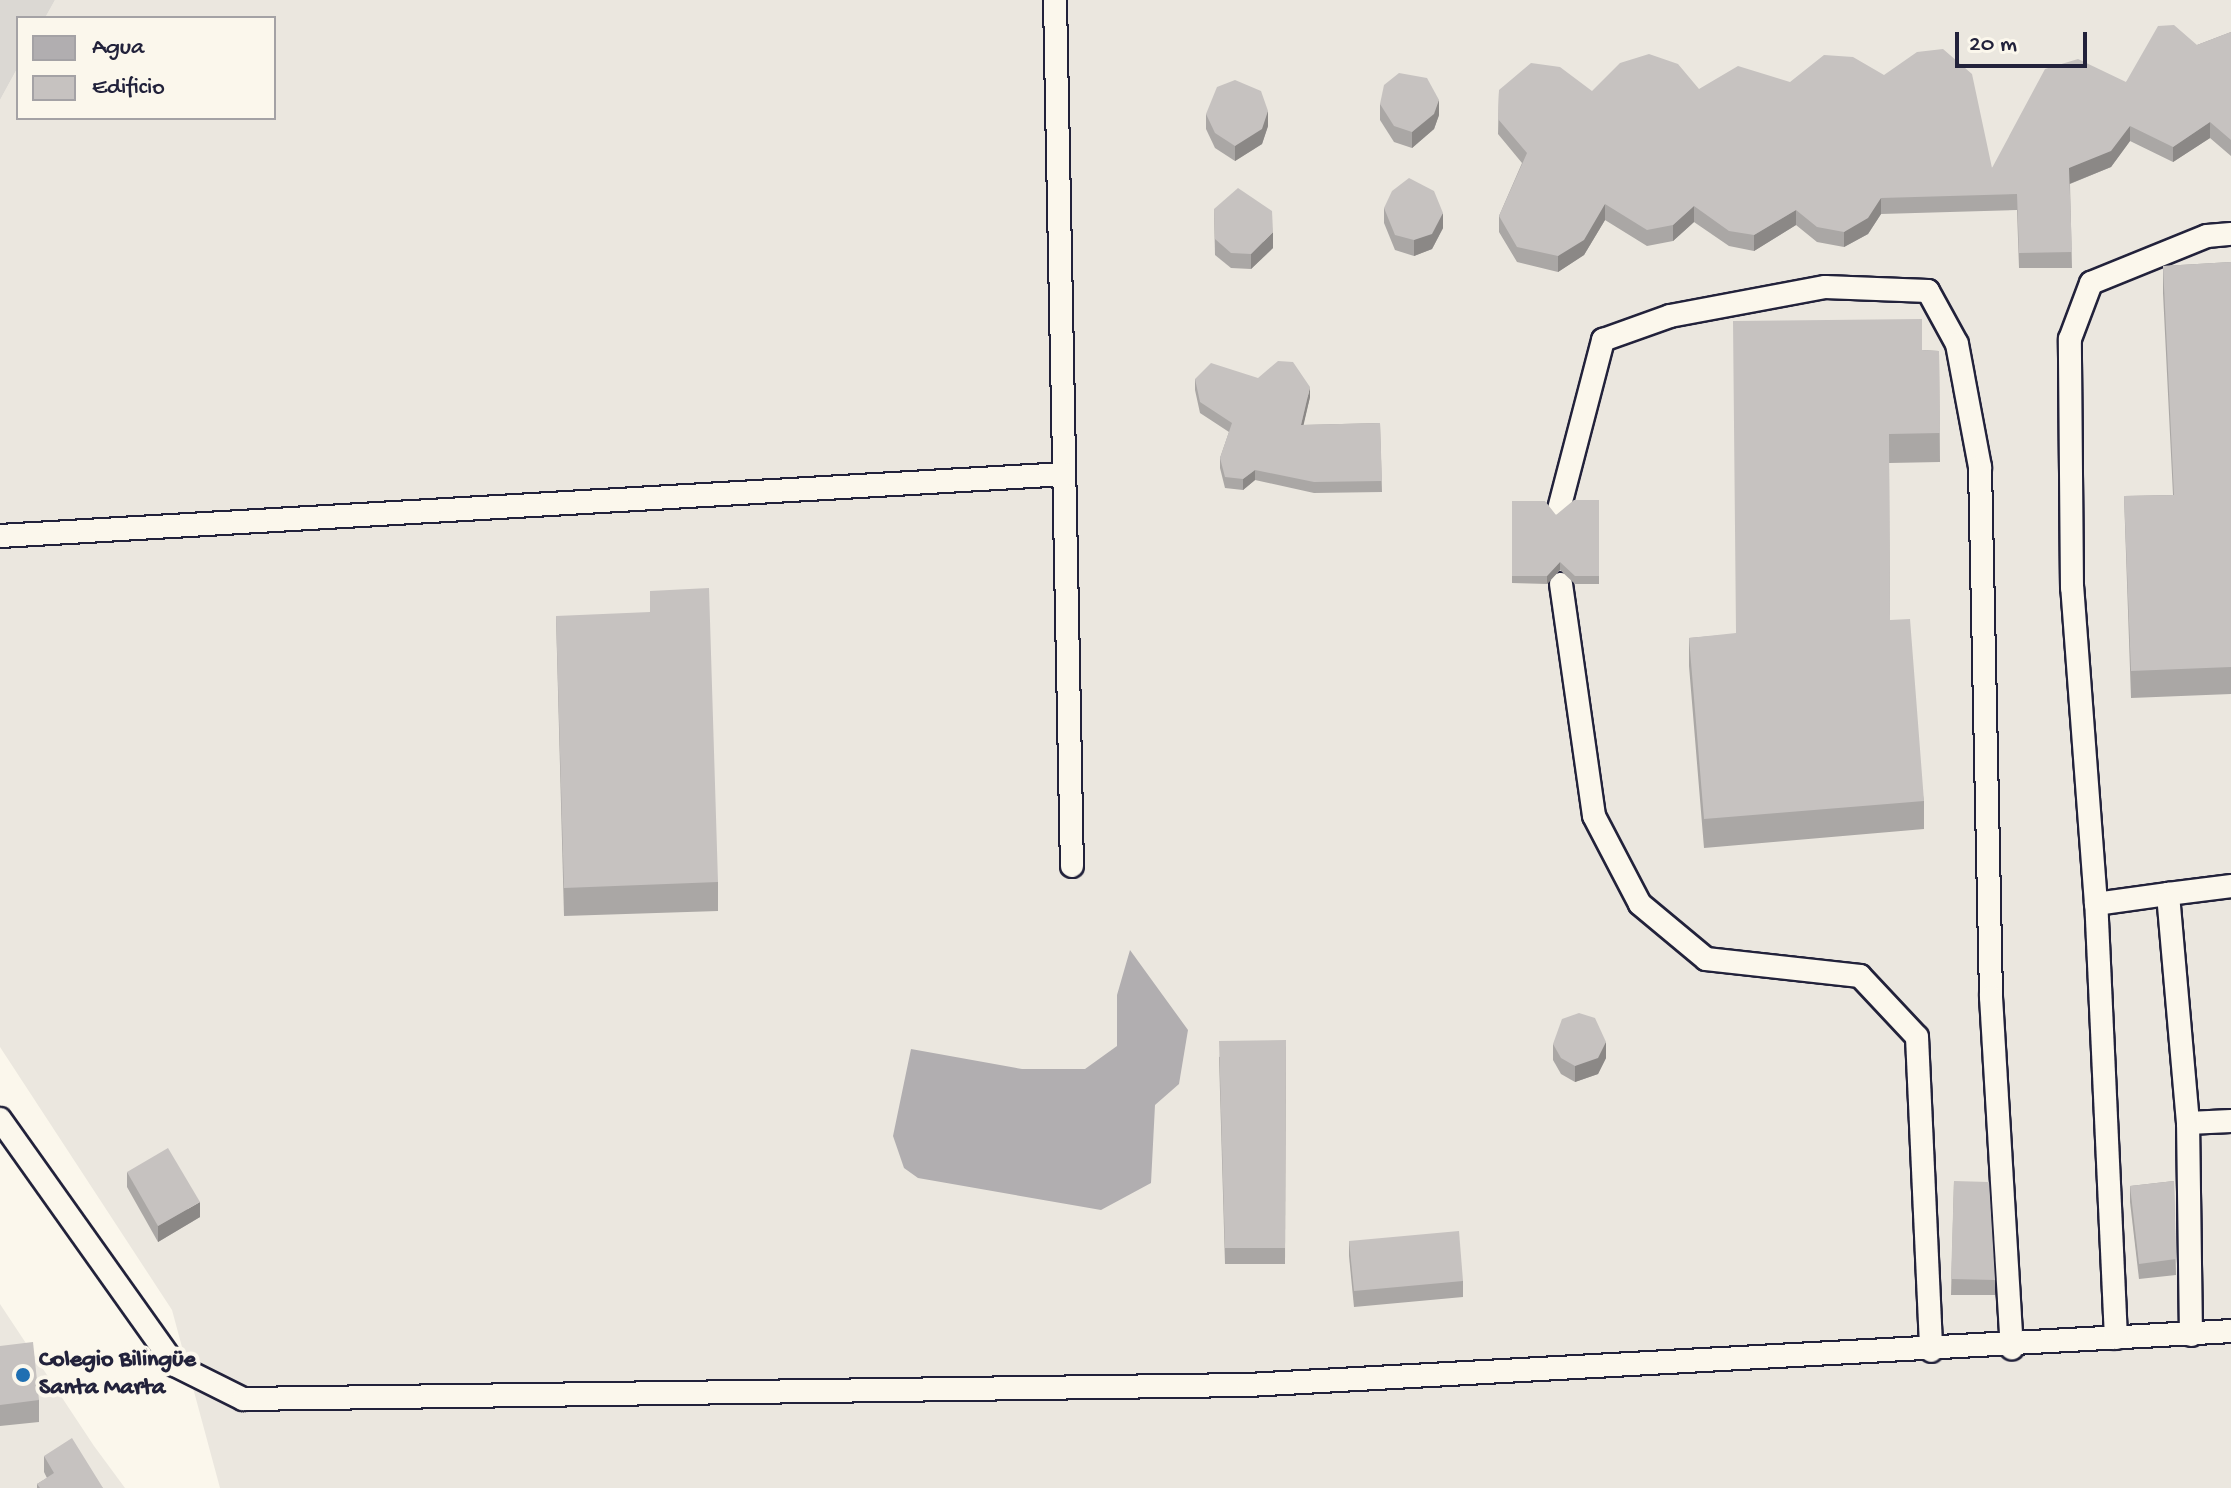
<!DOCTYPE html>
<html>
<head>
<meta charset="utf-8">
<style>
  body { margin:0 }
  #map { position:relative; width:2231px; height:1488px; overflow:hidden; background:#fbf7ec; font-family:"Gochi Hand",sans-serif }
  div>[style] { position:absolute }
  .built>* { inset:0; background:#ebe7df }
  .green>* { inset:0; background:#dbd8d3 }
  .water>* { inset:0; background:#b1aeb0 }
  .roads { filter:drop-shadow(2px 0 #22223b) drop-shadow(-2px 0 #22223b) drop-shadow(0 2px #22223b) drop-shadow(0 -2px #22223b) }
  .service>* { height:22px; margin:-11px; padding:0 11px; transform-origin:11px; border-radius:11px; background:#fbf7ec }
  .wall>* { inset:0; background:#aaa7a5 }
  .shaded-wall>* { inset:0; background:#8b8886 }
  .building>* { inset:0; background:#c6c2c0 }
  .dots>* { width:22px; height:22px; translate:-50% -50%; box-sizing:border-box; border:4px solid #fbf7ec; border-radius:50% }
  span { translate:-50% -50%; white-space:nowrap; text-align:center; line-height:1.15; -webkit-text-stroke:8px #fbf7ec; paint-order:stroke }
  .poi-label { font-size:24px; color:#22223b; font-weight:700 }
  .left { translate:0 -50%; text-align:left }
  .legend { position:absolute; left:16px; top:16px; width:260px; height:104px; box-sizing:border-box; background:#fbf7ec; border:2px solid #a4a2a5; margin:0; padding:10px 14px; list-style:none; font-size:24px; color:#22223b }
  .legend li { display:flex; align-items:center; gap:16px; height:40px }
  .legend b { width:40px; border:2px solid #a4a2a5 }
  .scale { position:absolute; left:1955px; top:32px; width:132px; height:36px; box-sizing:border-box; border:4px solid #22223b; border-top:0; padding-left:10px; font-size:24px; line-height:28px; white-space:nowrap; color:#22223b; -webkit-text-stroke:6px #fbf7ec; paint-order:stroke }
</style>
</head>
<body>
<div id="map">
  <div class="built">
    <i style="clip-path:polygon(55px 0,2231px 0,2231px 1488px,220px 1488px,172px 1310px,0 1047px,0 100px,18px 67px,18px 118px,274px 118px,274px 18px,45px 18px)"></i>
    <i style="clip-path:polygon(0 1304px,94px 1446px,125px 1488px,0 1488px)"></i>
  </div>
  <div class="green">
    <i style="clip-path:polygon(0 0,55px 0,45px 18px,18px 18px,18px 67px,0 100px)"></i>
  </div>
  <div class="water">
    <i style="clip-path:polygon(1130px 950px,1188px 1030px,1179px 1084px,1155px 1105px,1151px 1183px,1101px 1210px,918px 1178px,904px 1168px,893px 1136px,911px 1049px,1022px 1069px,1085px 1069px,1117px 1046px,1117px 995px)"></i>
  </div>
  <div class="roads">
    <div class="service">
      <i style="left:1055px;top:0;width:866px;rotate:88.88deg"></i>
      <i style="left:1559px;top:509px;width:175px;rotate:-75.4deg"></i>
      <i style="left:1603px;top:340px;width:71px;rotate:-19.7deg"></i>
      <i style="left:1670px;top:316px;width:158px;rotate:-10.6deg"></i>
      <i style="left:1825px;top:287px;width:103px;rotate:2.2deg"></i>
      <i style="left:1928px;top:291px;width:60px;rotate:61.3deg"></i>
      <i style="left:1957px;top:344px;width:125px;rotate:79.4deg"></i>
      <i style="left:1980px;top:467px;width:530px;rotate:88.81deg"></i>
      <i style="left:1991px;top:997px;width:352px;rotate:86.6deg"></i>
      <i style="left:0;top:536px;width:1066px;rotate:-3.33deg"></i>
      <i style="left:1561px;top:584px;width:234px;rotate:81.9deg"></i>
      <i style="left:1594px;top:816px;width:99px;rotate:62.4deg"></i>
      <i style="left:1640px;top:904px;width:86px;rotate:39.8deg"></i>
      <i style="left:1706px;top:959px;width:155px;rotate:6.3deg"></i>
      <i style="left:1860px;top:976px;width:83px;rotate:46.9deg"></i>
      <i style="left:1917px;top:1037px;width:314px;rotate:87.4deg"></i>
      <i style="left:2096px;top:904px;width:73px;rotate:-7.9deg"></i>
      <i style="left:0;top:1119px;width:302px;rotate:54.6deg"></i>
      <i style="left:175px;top:1365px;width:76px;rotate:26.6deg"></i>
      <i style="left:243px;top:1399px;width:1005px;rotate:-0.8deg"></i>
      <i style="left:1248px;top:1385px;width:984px;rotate:-3.14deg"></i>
      <i style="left:2188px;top:1123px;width:43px;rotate:-2.7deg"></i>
      <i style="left:2191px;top:1335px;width:212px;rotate:-90.8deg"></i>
      <i style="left:2188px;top:1123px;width:230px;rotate:-95deg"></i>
      <i style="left:2168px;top:894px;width:64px;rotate:-7.2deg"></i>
      <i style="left:2116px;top:1338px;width:434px;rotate:-92.6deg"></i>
      <i style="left:2096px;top:904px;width:317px;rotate:-94.3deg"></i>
      <i style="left:2072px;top:588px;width:249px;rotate:-90.5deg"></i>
      <i style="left:2070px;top:339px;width:60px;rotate:-69.4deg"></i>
      <i style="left:2091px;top:283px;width:125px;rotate:-22.1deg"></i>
      <i style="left:2207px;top:236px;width:24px;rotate:-5deg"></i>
    </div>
  </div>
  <div class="wall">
    <i style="clip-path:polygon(2231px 32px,2231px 156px,2210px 138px,2173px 162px,2130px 141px,2111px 167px,2070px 184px,2072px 268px,2019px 268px,2017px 210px,1881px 214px,1868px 234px,1844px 247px,1817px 242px,1796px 225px,1754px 251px,1729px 246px,1694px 222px,1673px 241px,1647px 246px,1605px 220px,1584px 255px,1558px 272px,1517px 262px,1499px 232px,1499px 216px,1522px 163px,1498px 134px,1499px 90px,1592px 91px,1699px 89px,1992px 168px,2126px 82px,2197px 45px)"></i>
    <i style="clip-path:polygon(1380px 104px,1439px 115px,1434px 129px,1412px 148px,1394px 142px,1380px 120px)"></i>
    <i style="clip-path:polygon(1206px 114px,1268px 126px,1262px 144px,1235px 161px,1215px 148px,1206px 129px)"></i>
    <i style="clip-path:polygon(1384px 208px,1443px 228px,1432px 249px,1414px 256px,1395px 250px,1384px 223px)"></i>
    <i style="clip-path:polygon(1214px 209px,1273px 248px,1251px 269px,1231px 268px,1215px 255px)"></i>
    <i style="clip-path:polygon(2231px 262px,2231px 694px,2131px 698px,2124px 496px,2173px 495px,2163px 293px,2163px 266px)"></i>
    <i style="clip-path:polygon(1922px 350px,1939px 351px,1940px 462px,1889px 463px,1890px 620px,1924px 801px,1924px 829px,1704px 848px,1689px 666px,1689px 638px,1736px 634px)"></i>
    <i style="clip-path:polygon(1195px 379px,1310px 397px,1303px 425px,1380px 423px,1382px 492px,1314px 493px,1255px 480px,1243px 490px,1225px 488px,1220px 468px,1220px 458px,1229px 432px,1200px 413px,1195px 390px)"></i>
    <i style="clip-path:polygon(1599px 500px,1599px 584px,1575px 584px,1560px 570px,1547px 584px,1512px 583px,1512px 501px,1556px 515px)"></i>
    <i style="clip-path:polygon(556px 616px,718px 882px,718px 911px,564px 916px)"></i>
    <i style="clip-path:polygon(1286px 1040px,1285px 1264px,1225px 1264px,1219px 1057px)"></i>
    <i style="clip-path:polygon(1553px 1044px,1606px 1058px,1598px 1074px,1575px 1082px,1561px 1074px,1553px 1060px)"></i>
    <i style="clip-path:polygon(127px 1172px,200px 1217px,158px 1242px,127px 1187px)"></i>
    <i style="clip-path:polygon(1954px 1181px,1995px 1280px,1995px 1295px,1951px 1295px)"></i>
    <i style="clip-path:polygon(2174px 1181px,2176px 1275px,2139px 1279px,2130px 1202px,2130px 1186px)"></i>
    <i style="clip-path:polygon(1349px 1241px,1463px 1281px,1463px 1297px,1354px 1307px,1349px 1256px)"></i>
    <i style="clip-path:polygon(0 1346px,39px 1400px,39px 1422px,0 1426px)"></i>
    <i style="clip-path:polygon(44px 1456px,103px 1488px,37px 1488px,37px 1484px,47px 1478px,44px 1472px)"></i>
  </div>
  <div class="shaded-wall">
    <i style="clip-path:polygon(1439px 100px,1439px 115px,1434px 129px,1412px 148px,1412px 132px)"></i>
    <i style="clip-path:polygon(1268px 111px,1268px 126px,1262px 144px,1235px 161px,1235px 146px)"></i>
    <i style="clip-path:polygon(2210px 122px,2210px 138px,2173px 162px,2173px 147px)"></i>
    <i style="clip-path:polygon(2130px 126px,2130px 141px,2111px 167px,2069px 184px,2069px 168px)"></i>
    <i style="clip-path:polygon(1881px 198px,1881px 214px,1868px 234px,1844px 247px,1844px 232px)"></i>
    <i style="clip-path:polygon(1605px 204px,1605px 220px,1584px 255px,1558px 272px,1558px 256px)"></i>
    <i style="clip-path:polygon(1694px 206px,1694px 222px,1673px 241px,1673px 225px)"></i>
    <i style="clip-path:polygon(1796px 210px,1796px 225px,1754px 251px,1754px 235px)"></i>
    <i style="clip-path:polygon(1443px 213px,1443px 228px,1432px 249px,1414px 256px,1414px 240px)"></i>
    <i style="clip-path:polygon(1273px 232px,1273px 248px,1251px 269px,1251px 254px)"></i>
    <i style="clip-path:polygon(1310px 387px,1310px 397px,1301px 436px,1301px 425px)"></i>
    <i style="clip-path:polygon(1255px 470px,1255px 480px,1243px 490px,1243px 479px)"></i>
    <i style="clip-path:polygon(1560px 562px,1560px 570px,1547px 584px,1547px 576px)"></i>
    <i style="clip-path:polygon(1606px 1042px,1606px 1058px,1598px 1074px,1575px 1082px,1575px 1066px)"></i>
    <i style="clip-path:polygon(200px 1202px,200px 1217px,158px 1242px,158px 1226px)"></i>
  </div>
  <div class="building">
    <i style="clip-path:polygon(2174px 25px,2197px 45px,2231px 32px,2231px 140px,2210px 122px,2173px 147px,2130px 126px,2111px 151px,2069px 168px,2072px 252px,2019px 253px,2017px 194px,1881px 198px,1868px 218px,1844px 232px,1817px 227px,1796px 210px,1754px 235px,1729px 231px,1694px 206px,1673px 225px,1647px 230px,1605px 204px,1584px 240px,1558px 256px,1517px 247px,1499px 216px,1527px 153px,1498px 119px,1499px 90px,1531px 63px,1560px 67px,1592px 91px,1620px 63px,1649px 54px,1678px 64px,1699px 89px,1738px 66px,1790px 82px,1824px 55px,1853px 57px,1884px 75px,1917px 52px,1943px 49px,1972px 74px,1992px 168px,2045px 69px,2078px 59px,2126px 82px,2158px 26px)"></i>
    <i style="clip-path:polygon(1399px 73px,1427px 78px,1439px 100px,1434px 114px,1412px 132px,1394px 126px,1380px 104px,1384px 85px)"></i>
    <i style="clip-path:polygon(1235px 80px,1261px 91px,1268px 111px,1262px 129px,1235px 146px,1215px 133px,1206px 114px,1217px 87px)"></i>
    <i style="clip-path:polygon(1409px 178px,1434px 191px,1443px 213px,1432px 234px,1414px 240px,1395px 235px,1384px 208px,1392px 191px)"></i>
    <i style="clip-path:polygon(1238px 188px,1272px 211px,1273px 232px,1251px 254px,1231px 253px,1215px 239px,1214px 209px)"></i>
    <i style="clip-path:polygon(2231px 262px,2231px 667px,2131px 671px,2124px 496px,2174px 495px,2163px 266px)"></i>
    <i style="clip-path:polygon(1922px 319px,1922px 350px,1939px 351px,1940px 433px,1889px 434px,1890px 620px,1910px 619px,1924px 801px,1704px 819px,1689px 638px,1736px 633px,1733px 321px)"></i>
    <i style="clip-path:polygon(1278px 361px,1293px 362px,1310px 387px,1301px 425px,1380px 423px,1382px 481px,1314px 482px,1255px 470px,1243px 479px,1225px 477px,1220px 458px,1232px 423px,1200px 402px,1195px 379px,1211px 363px,1258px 378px)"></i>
    <i style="clip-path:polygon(1574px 500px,1599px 500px,1599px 576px,1575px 576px,1560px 562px,1547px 576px,1512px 576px,1512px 501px,1545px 501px,1556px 515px)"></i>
    <i style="clip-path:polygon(709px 588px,718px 882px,564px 888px,556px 616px,650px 612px,650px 591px)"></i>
    <i style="clip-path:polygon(1579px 1013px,1595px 1018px,1606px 1042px,1598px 1058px,1575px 1066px,1561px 1058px,1553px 1044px,1562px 1019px)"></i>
    <i style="clip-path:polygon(1286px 1040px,1285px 1248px,1225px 1248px,1219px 1041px)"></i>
    <i style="clip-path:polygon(168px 1148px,200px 1202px,158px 1226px,127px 1172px)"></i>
    <i style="clip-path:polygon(1954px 1181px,1989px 1182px,1995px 1280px,1951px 1279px)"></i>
    <i style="clip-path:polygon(2174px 1181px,2176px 1259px,2139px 1264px,2130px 1186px)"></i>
    <i style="clip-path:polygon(1459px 1231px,1463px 1281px,1354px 1291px,1349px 1241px)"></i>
    <i style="clip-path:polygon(33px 1342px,39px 1400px,0 1405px,0 1346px)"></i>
    <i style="clip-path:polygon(72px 1438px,103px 1488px,40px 1488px,37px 1484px,54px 1473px,44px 1456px)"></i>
  </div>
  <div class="dots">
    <i style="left:23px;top:1375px;background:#1f6fb2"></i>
  </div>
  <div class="poi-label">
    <span class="left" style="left:39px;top:1375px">Colegio Bilingüe<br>Santa Marta</span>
  </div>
  <ul class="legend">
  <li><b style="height:22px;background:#b1aeb0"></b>Agua</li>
  <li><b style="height:22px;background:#c6c2c0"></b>Edificio</li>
  </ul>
  <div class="scale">20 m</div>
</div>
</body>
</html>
